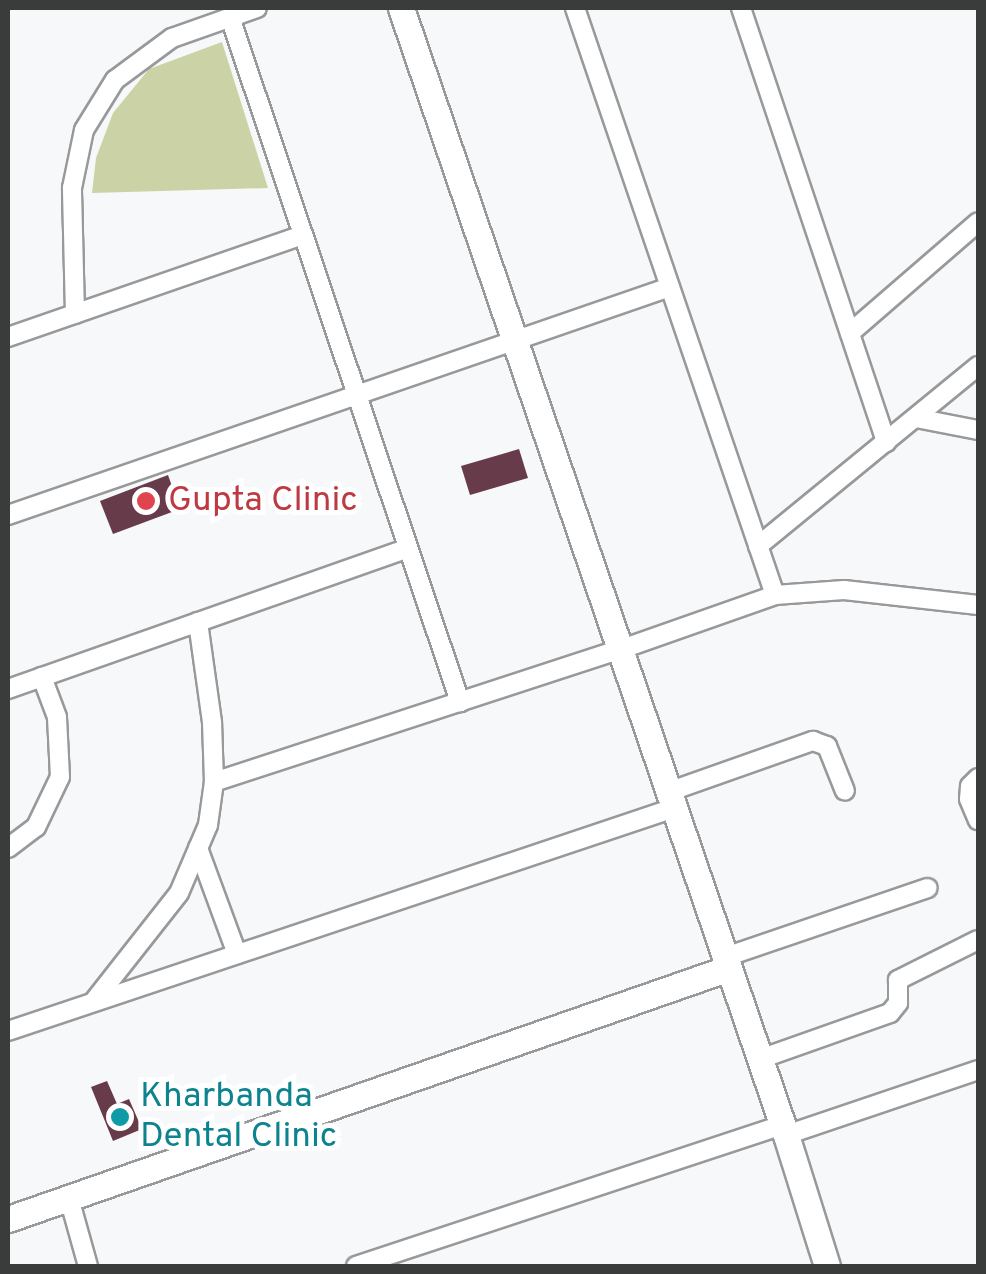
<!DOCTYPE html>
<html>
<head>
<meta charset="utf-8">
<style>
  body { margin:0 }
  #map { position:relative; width:986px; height:1274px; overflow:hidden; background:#f6f8f9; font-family:Overpass,sans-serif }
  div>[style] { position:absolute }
  .green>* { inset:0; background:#cbd3a6 }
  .building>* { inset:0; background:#673b49 }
  .roads { filter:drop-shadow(2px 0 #97999b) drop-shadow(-2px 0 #97999b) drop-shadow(0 2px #97999b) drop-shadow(0 -2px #97999b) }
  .street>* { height:18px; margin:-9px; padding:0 9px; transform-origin:9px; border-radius:9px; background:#fff }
  .secondary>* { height:25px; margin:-12.5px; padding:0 12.5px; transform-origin:12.5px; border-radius:12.5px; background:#fff }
  .dots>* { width:28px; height:28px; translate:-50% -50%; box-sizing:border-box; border:5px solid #fff; border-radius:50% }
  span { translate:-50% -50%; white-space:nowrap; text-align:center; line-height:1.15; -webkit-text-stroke:10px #fff; paint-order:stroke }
  .health-label { font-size:35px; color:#be3a42 }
  .left { translate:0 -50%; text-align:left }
  .culture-label { font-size:35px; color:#0d838f }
  .frame { position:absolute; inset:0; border:10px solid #3a3b3b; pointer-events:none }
</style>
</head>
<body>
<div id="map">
  <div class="green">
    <i style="clip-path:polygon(222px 42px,268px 188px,92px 193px,96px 158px,113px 113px,149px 69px)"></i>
  </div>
  <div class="building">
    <i style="clip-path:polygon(519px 449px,528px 478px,470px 495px,461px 466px)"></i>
    <i style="clip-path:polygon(168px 475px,180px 509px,113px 534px,100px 501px)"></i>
    <i style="clip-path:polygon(107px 1081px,117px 1104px,129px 1099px,142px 1129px,113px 1141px,91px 1087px)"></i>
  </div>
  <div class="roads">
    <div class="street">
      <i style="left:575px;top:8px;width:620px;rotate:71.19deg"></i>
      <i style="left:741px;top:8px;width:458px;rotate:71.5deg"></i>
      <i style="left:230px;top:17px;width:723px;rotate:71.44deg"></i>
      <i style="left:75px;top:314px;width:126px;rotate:-91.4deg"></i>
      <i style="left:72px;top:188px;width:59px;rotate:-78.3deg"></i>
      <i style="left:84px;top:130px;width:59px;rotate:-58.2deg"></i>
      <i style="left:115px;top:80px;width:71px;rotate:-36.4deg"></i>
      <i style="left:172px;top:38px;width:90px;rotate:-19.4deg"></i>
      <i style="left:850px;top:333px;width:169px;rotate:-40.9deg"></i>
      <i style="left:8px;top:337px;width:312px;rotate:-19.1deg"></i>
      <i style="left:916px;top:418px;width:63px;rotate:11deg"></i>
      <i style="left:8px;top:515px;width:700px;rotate:-19deg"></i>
      <i style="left:758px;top:546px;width:284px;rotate:-39.3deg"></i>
      <i style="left:8px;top:689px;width:424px;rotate:-19.4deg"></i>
      <i style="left:978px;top:778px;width:11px;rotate:135deg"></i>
      <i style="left:970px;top:786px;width:13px;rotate:94deg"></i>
      <i style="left:969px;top:799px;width:23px;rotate:67deg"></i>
      <i style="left:214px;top:782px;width:426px;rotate:-18.1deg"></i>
      <i style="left:619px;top:650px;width:165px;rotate:-19.4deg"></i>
      <i style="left:775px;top:595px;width:69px;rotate:-4.1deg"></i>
      <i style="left:844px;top:590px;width:135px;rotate:6.4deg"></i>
      <i style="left:668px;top:792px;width:154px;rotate:-19.4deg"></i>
      <i style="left:813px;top:741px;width:15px;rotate:20deg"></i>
      <i style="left:827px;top:746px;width:48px;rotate:68.2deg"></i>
      <i style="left:8px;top:848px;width:35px;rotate:-37deg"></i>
      <i style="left:36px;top:827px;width:55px;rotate:-64.4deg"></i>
      <i style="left:60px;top:777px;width:60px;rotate:-92.9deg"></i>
      <i style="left:57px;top:717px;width:43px;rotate:-110.6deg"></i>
      <i style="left:198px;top:848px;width:113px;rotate:69.8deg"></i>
      <i style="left:725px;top:957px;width:214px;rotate:-18.8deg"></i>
      <i style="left:94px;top:1001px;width:137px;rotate:-51.8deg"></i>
      <i style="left:179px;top:893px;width:74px;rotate:-66.9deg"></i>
      <i style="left:208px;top:825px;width:43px;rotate:-82.1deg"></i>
      <i style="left:214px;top:782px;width:60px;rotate:-91.9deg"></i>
      <i style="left:212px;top:722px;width:101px;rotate:-98deg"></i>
      <i style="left:8px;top:1031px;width:702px;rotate:-18.51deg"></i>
      <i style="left:760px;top:1059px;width:138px;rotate:-19.5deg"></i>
      <i style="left:890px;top:1013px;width:13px;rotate:-51deg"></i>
      <i style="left:898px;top:1003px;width:23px;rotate:-90deg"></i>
      <i style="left:898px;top:980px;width:89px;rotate:-26.6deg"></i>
      <i style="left:786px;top:1135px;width:203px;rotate:-18.7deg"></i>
      <i style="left:69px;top:1198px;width:71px;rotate:74.4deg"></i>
      <i style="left:356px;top:1266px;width:450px;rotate:-18.3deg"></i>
    </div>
    <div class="secondary">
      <i style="left:401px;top:8px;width:1191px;rotate:71.14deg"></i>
      <i style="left:786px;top:1135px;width:137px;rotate:72.6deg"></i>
      <i style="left:8px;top:1219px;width:763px;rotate:-19.19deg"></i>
    </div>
  </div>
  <div class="dots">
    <i style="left:146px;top:501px;background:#e0444e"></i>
    <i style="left:120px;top:1117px;background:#0f9aa8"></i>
  </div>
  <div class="health-label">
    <span class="left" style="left:168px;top:501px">Gupta Clinic</span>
  </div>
  <div class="culture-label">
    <span class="left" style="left:140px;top:1117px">Kharbanda<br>Dental Clinic</span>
  </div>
  <div class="frame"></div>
</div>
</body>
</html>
